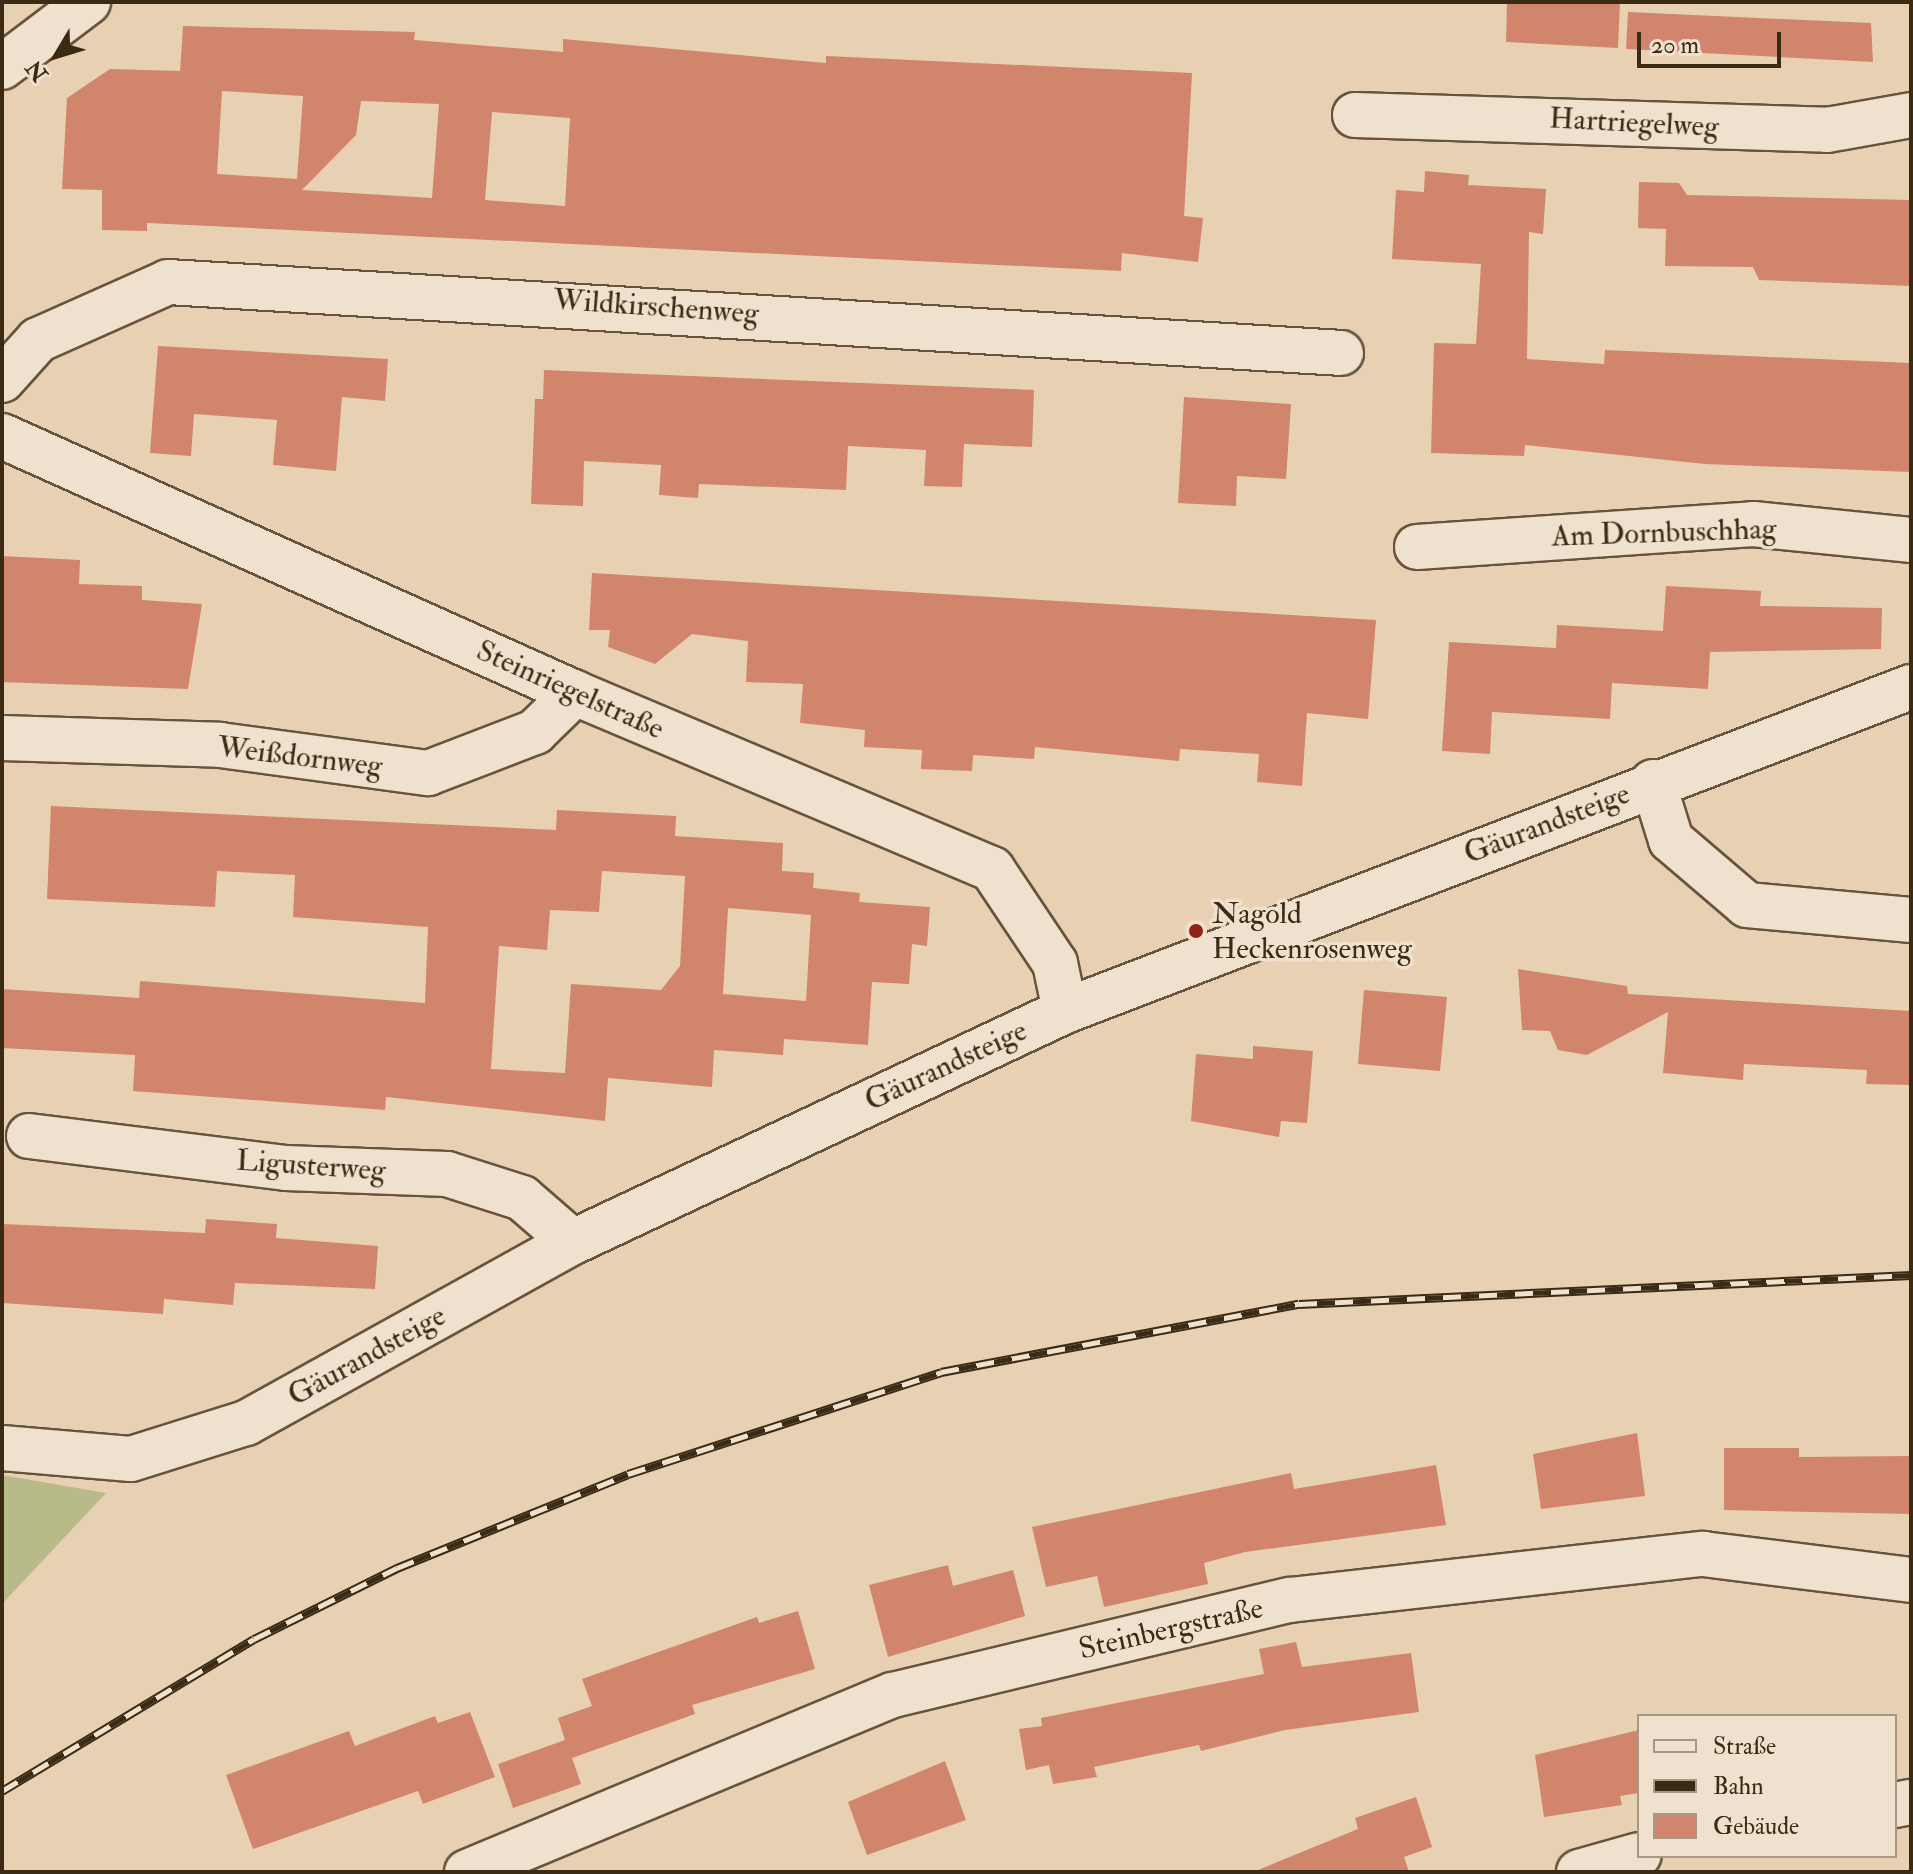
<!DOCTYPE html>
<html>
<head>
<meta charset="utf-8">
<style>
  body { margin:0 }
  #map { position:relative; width:1913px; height:1874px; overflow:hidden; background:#e7d1b2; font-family:"IM FELL Double Pica",serif }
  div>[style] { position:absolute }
  .green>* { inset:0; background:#b9ba8a }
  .building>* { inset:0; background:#d2856d }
  .roads { filter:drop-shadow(2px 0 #66543c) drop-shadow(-2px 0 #66543c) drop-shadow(0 2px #66543c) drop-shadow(0 -2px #66543c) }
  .minor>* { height:44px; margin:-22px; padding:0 22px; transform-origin:22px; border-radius:22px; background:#efe1cd }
  .rail>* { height:9px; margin-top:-4.5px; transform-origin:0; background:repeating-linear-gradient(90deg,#efe1cd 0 18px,#3b2b14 0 36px); box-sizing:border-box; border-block:2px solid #3b2b14 }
  .dots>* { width:22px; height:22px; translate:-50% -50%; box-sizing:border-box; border:4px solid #efe1cd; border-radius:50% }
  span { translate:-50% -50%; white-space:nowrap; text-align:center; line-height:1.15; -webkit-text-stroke:7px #efe1cd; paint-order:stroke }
  .street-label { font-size:30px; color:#3b2b14 }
  .poi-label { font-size:30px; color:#3b2b14 }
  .left { translate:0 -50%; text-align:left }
  .frame { position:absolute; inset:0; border:4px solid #3b2b14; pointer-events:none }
  .legend { position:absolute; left:1637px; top:1714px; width:260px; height:144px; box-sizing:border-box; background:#efe1cd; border:2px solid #a79883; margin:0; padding:10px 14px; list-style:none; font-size:24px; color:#3b2b14 }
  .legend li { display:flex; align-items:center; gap:16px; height:40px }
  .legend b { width:40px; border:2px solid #a79883 }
  .north { position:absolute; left:16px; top:16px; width:80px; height:80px; -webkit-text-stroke:6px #efe1cd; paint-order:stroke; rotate:232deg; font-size:22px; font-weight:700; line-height:32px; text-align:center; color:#3b2b14 }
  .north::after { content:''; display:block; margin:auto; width:28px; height:36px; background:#3b2b14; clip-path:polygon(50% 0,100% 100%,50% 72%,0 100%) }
  .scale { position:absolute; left:1637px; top:32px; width:144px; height:36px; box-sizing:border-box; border:4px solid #3b2b14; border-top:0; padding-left:10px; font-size:24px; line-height:28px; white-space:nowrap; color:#3b2b14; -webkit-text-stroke:6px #efe1cd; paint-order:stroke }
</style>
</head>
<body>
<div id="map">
  <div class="green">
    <i style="clip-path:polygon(2px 1475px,106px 1493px,2px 1604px)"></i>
  </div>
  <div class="building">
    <i style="clip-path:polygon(1507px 2px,1620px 2px,1618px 48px,1506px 42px)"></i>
    <i style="clip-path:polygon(1628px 12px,1871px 23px,1873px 62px,1626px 49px)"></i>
    <i style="clip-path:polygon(evenodd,183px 26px,415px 32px,414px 40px,563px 52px,563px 39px,826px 63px,826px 56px,1192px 73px,1184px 216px,1203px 218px,1198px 262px,1122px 253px,1121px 271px,147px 223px,147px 231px,102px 230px,102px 190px,62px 189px,67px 98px,110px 69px,180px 71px,183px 26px,222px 91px,303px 96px,297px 179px,217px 174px,222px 91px,183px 26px,361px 101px,439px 104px,432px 198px,302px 190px,356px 135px,361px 101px,183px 26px,492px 112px,570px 118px,565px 206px,485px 200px,492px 112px)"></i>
    <i style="clip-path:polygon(1425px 171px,1469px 175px,1468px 185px,1546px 189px,1543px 234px,1529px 232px,1527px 359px,1604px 364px,1605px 350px,1911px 363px,1911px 472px,1705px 464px,1525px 445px,1524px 456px,1431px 453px,1434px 343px,1476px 344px,1481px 264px,1392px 259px,1396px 190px,1424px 192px)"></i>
    <i style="clip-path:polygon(1639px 182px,1679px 183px,1687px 195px,1911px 200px,1911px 286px,1759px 280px,1753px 267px,1665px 266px,1666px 229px,1638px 228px)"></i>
    <i style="clip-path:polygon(158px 346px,388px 359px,385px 401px,342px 397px,336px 471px,273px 465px,277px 420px,194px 414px,191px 456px,150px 453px)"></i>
    <i style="clip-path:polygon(544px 370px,1034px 390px,1032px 447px,964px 444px,962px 487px,924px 486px,926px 450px,848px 446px,846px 490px,699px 484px,698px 498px,659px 495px,661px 465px,584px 461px,583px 506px,531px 504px,535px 399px,543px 399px)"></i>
    <i style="clip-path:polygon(1184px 397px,1291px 404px,1286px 479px,1237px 476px,1236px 506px,1178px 503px)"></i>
    <i style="clip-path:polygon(2px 556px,80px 560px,79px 584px,142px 586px,142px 600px,202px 604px,188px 689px,2px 682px)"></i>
    <i style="clip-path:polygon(592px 573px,1376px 620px,1368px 719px,1307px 713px,1302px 786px,1257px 782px,1259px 754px,1180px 749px,1179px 761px,1035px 747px,1034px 759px,973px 755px,972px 771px,921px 769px,922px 750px,864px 747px,865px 730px,800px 723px,803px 684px,746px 682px,748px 641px,692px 634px,655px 664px,608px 647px,610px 630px,589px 630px)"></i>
    <i style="clip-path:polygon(1666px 586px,1761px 591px,1760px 606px,1882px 608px,1881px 649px,1710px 652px,1708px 689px,1612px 683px,1610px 719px,1492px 712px,1490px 754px,1442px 751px,1449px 642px,1556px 648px,1557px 625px,1663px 631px)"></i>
    <i style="clip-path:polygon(evenodd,51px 806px,556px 830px,557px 810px,676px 816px,675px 836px,783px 843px,782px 871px,814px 873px,813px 888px,860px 893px,859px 902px,930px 907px,927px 946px,912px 944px,909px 984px,872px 982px,868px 1045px,784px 1039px,783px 1055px,714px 1050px,712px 1087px,608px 1078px,605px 1121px,386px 1097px,385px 1110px,133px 1091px,135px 1055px,2px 1048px,2px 989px,139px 998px,140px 981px,425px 1003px,428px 927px,293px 917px,295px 875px,217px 871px,215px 907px,47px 899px,51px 806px,602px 871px,685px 876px,680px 966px,661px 990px,571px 984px,565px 1073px,491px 1069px,499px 946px,547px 950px,550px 910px,599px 912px,602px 871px,51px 806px,728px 908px,811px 915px,806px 1001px,723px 994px,728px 908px)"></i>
    <i style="clip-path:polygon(1518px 969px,1627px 986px,1628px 994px,1911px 1011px,1911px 1085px,1866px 1084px,1867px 1070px,1744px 1064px,1743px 1080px,1663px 1073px,1668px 1012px,1587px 1055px,1558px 1050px,1550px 1031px,1522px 1030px)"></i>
    <i style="clip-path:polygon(1364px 990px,1447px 997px,1440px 1071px,1358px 1064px)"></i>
    <i style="clip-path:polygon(1253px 1046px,1313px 1051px,1307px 1123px,1281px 1121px,1279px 1137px,1191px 1121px,1196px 1054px,1253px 1059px)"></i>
    <i style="clip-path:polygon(206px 1219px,277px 1224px,276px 1238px,378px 1246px,375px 1289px,235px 1283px,233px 1305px,164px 1299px,163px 1314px,2px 1303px,2px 1224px,205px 1233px)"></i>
    <i style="clip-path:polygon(1637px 1433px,1645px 1496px,1541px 1509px,1533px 1454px)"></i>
    <i style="clip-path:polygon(1724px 1448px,1799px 1448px,1799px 1457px,1911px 1456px,1911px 1514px,1724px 1510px)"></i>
    <i style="clip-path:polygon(1436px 1465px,1446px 1525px,1245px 1552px,1204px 1563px,1208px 1584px,1104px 1607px,1097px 1576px,1046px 1587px,1032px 1527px,1291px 1473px,1294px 1489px)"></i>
    <i style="clip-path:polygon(948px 1565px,953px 1586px,1013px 1570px,1025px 1616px,888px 1657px,869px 1585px)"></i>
    <i style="clip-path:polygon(798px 1611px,815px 1669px,692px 1705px,695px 1714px,572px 1758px,581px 1784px,513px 1808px,498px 1764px,565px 1740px,558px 1718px,592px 1706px,582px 1679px,757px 1617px,759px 1623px)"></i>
    <i style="clip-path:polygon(1296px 1642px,1302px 1667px,1411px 1653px,1419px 1712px,1285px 1730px,1201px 1751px,1199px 1745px,1094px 1767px,1097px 1777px,1053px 1784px,1049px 1765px,1026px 1770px,1019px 1729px,1042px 1726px,1041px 1718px,1264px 1674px,1259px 1649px)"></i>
    <i style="clip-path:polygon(470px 1712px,495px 1777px,423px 1804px,418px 1791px,253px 1849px,226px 1775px,349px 1731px,355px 1746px,435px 1716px,438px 1723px)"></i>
    <i style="clip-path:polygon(1639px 1730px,1639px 1793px,1620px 1796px,1622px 1805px,1544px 1817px,1535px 1755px)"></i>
    <i style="clip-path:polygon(945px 1761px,966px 1820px,867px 1855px,848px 1802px)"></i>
    <i style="clip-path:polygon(1416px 1797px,1432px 1847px,1404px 1857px,1409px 1872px,1253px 1872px,1358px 1829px,1355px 1818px)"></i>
  </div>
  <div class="roads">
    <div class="minor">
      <i style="left:2px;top:67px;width:108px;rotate:-37.1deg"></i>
      <i style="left:1355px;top:115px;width:472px;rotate:1.8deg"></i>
      <i style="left:1827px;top:130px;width:85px;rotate:-10.1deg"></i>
      <i style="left:2px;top:380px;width:54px;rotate:-48deg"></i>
      <i style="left:38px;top:340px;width:142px;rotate:-24deg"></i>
      <i style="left:168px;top:282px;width:1175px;rotate:3.46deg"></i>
      <i style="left:2px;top:436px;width:628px;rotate:24.16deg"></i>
      <i style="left:575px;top:693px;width:453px;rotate:22.9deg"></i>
      <i style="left:992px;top:869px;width:113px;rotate:56.2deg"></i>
      <i style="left:1055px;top:963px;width:49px;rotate:78.2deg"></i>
      <i style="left:1417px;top:547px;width:337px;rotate:-3.9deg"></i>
      <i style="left:1753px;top:524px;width:159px;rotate:5.8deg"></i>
      <i style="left:2px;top:738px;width:218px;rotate:1.8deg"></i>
      <i style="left:220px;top:745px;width:210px;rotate:7.7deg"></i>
      <i style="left:428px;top:773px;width:115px;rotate:-21deg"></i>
      <i style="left:535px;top:732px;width:56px;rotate:-44.3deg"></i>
      <i style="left:1653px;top:782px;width:61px;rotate:72.8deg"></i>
      <i style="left:1671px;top:840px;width:100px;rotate:40.5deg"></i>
      <i style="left:1747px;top:905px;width:165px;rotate:5.2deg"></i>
      <i style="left:29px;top:1136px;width:259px;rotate:7.1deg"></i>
      <i style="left:286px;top:1168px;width:161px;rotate:2.1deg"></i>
      <i style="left:447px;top:1174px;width:79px;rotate:17.7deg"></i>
      <i style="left:522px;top:1198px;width:67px;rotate:40.8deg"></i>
      <i style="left:2px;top:1448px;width:129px;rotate:4.9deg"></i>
      <i style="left:131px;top:1459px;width:121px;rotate:-17.4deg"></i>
      <i style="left:246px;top:1423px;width:374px;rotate:-29deg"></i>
      <i style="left:573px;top:1242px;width:544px;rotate:-25.15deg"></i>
      <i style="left:1065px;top:1011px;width:906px;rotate:-20.96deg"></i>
      <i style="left:1895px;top:1805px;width:16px;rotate:-11deg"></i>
      <i style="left:467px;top:1872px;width:461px;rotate:-22.6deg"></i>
      <i style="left:893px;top:1695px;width:408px;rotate:-13.5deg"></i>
      <i style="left:1290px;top:1600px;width:416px;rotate:-6.4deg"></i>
      <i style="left:1703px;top:1554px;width:210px;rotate:7.1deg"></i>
      <i style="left:1579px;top:1872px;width:62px;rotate:-15.8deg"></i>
    </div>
  </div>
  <div class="rail">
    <i style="left:2px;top:1791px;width:294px;rotate:-31.1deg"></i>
    <i style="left:254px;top:1639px;width:160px;rotate:-26.4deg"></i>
    <i style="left:397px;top:1568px;width:249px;rotate:-22.1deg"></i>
    <i style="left:628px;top:1474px;width:329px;rotate:-18deg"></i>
    <i style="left:941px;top:1372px;width:364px;rotate:-10.8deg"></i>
    <i style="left:1299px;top:1304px;width:613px;rotate:-2.71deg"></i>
  </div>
  <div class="dots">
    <i style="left:1196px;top:931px;background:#8f2418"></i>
  </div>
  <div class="street-label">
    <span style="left:1634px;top:123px;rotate:3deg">Hartriegelweg</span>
    <span style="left:656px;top:307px;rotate:4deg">Wildkirschenweg</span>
    <span style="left:1664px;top:533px;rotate:-2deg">Am Dornbuschhag</span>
    <span style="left:570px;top:690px;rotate:24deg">Steinriegelstraße</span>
    <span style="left:300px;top:757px;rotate:7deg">Weißdornweg</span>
    <span style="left:1547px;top:824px;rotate:-21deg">Gäurandsteige</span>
    <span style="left:946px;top:1066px;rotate:-25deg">Gäurandsteige</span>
    <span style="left:311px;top:1166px;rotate:4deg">Ligusterweg</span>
    <span style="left:367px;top:1356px;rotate:-29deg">Gäurandsteige</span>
    <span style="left:1171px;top:1629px;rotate:-13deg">Steinbergstraße</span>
  </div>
  <div class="poi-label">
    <span class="left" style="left:1212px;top:931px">Nagold<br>Heckenrosenweg</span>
  </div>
  <div class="frame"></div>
  <ul class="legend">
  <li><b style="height:10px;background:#efe1cd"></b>Straße</li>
  <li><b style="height:10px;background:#3b2b14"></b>Bahn</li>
  <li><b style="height:22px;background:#d2856d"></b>Gebäude</li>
  </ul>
  <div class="north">N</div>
  <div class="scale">20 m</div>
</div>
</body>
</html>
